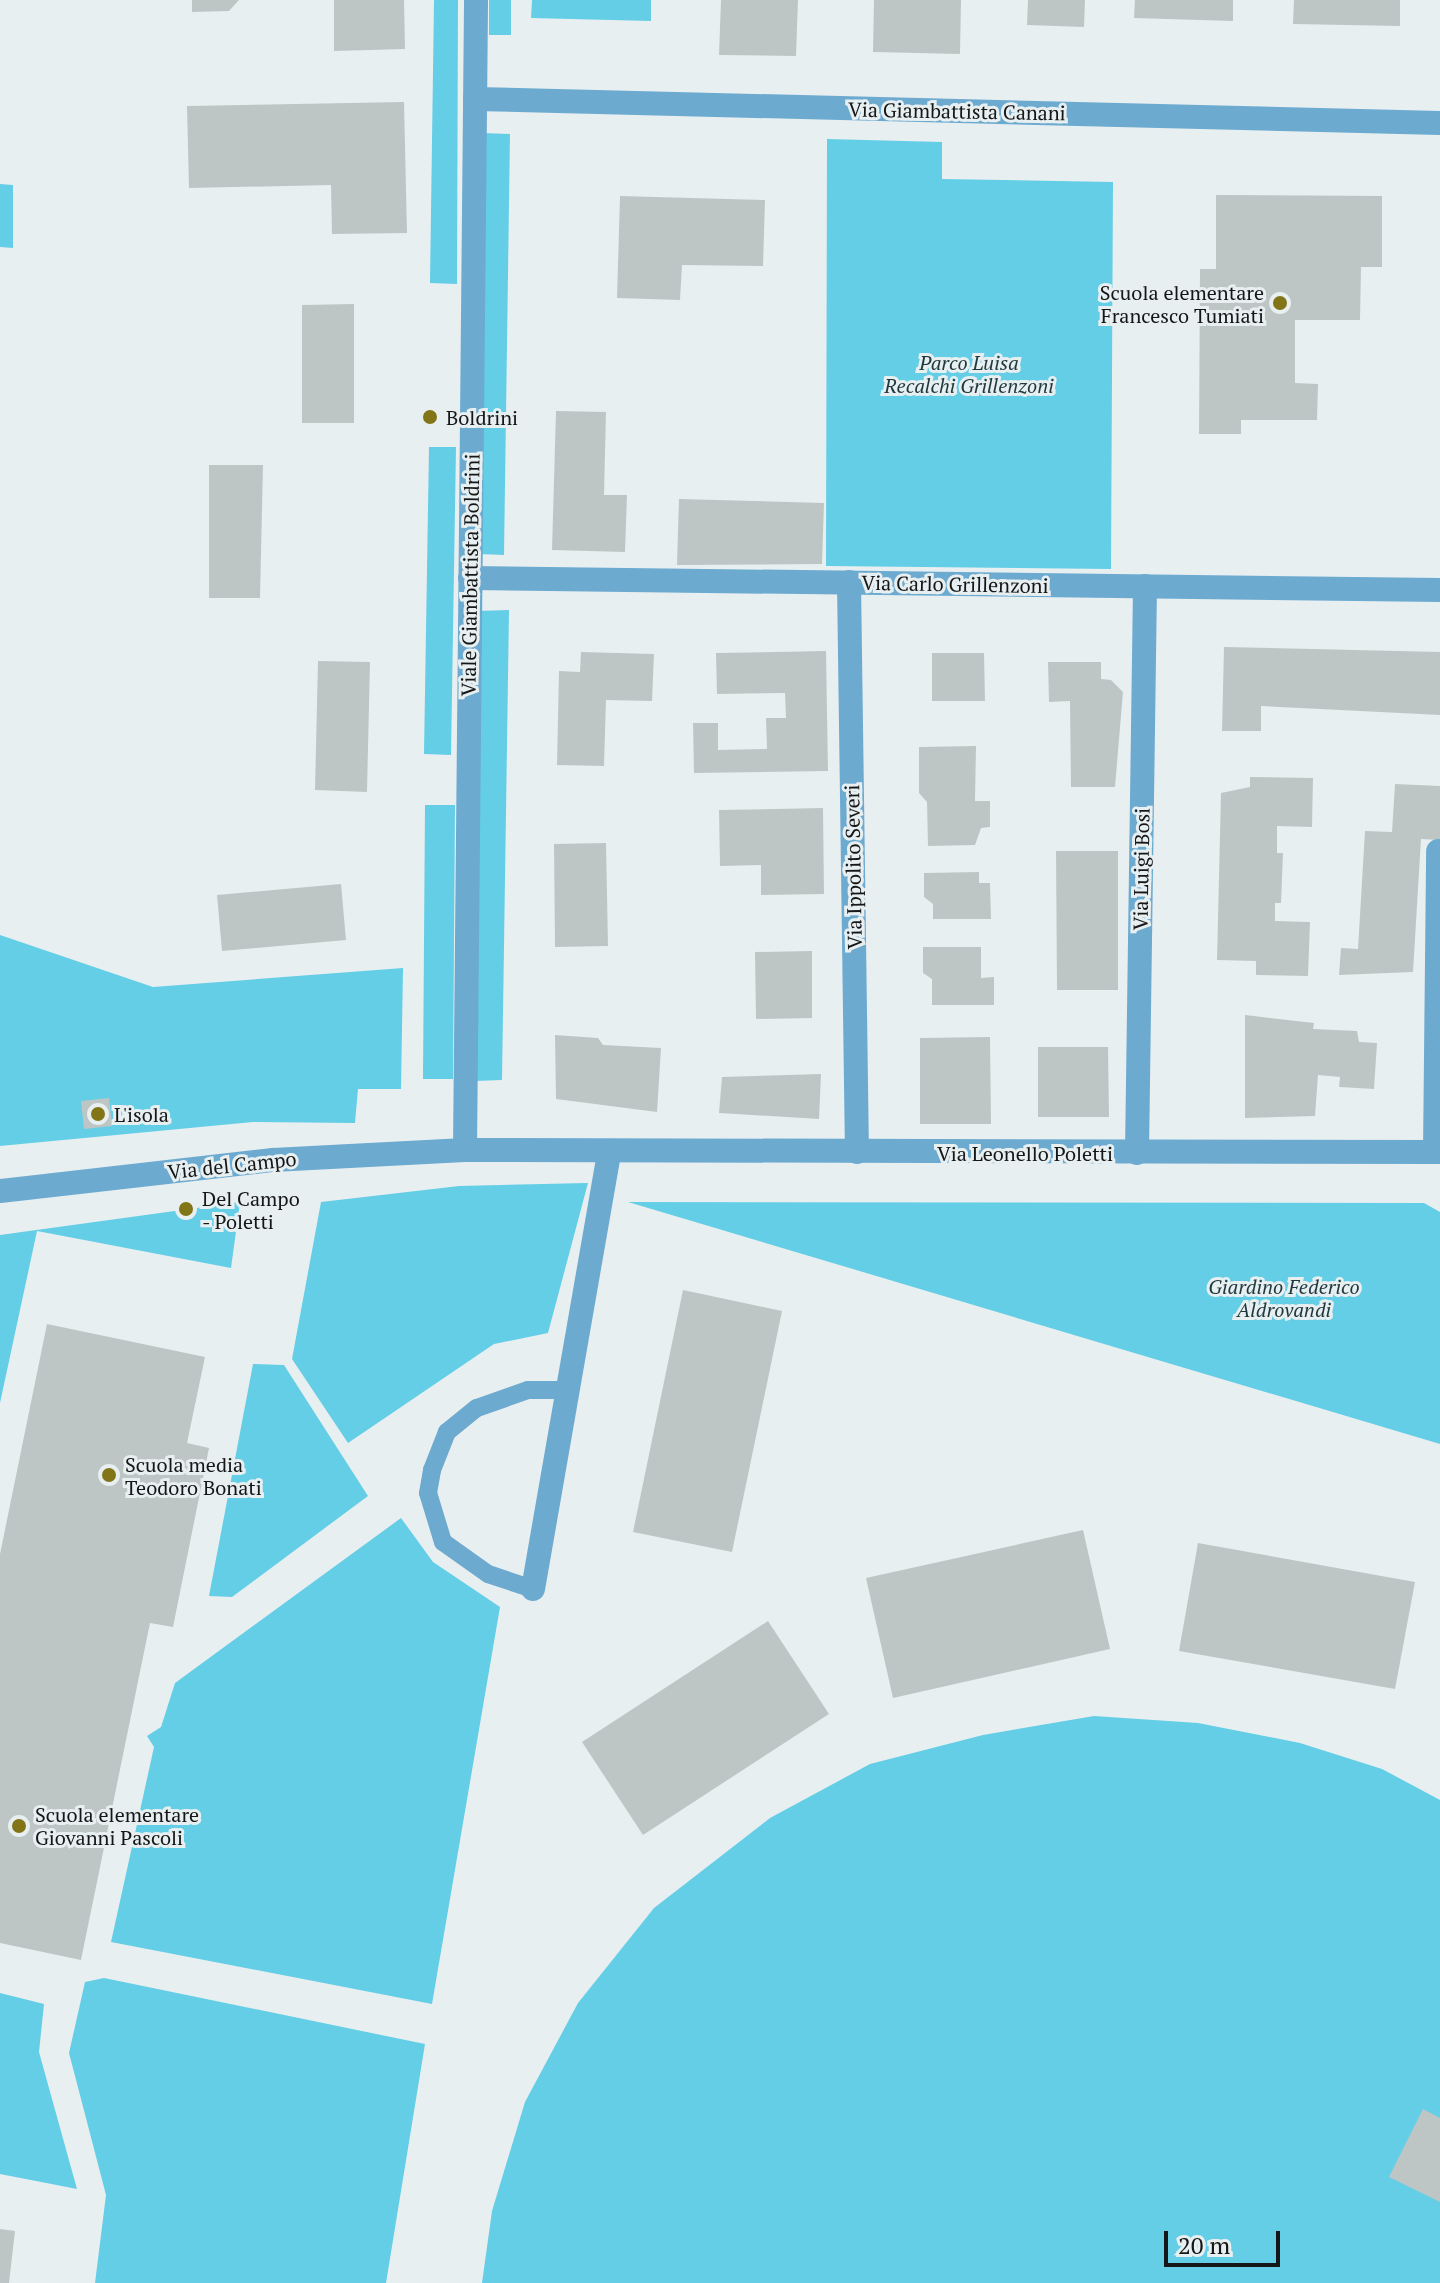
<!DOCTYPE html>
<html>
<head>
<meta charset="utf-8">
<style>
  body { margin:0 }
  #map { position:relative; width:1440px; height:2283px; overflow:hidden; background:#e8eff1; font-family:"PT Serif",serif }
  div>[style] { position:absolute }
  .green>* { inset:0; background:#64cee6 }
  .building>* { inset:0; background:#bec6c5 }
  .lane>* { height:18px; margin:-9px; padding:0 9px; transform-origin:9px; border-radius:9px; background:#6caad0 }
  .street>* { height:24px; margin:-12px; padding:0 12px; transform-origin:12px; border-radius:12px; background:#6caad0 }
  .dots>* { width:22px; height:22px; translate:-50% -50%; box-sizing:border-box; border:4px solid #e8eff1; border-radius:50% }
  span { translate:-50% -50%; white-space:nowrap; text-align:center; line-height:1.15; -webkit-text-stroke:6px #e8eff1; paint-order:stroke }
  .street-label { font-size:20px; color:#141617 }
  .poi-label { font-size:20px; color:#141617 }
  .right { translate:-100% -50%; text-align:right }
  .left { translate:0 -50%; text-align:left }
  .park-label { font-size:20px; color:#1f383d; font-style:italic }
  .scale { position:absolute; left:1164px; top:2231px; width:116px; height:36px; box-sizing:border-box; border:4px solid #141617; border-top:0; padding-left:10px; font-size:24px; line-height:28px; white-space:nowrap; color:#141617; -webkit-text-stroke:6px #e8eff1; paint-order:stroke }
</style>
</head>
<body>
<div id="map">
  <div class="green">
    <i style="clip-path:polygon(434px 0,458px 0,457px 284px,430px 283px)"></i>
    <i style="clip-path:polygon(489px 0,511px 0,511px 35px,489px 35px)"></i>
    <i style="clip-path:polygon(532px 0,651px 0,651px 21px,531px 18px)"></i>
    <i style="clip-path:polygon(481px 133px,510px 134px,504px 555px,478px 554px)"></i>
    <i style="clip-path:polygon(827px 139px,942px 142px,942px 179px,1113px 182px,1111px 569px,826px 566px)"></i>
    <i style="clip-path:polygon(0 184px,13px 185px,13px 248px,0 247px)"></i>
    <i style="clip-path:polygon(429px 447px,456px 447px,451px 755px,424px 754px)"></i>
    <i style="clip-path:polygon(509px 610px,502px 1080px,475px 1081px,476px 611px)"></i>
    <i style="clip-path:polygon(425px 805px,455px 805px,453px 1079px,423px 1079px)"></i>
    <i style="clip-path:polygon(0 935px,153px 987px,403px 968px,401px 1089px,358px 1089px,355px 1123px,253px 1122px,0 1146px)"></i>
    <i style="clip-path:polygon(588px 1183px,548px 1333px,494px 1344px,348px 1443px,292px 1359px,321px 1202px,459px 1186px)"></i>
    <i style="clip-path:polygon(240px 1202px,231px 1268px,37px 1231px,0 1403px,0 1235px)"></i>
    <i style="clip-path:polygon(628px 1202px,1424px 1203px,1440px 1212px,1440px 1444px)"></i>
    <i style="clip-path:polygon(253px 1364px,284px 1365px,368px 1496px,232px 1597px,209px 1596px)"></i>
    <i style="clip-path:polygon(401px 1518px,433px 1562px,500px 1607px,432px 2004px,111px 1942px,154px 1747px,147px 1736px,161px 1727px,175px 1683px)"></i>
    <i style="clip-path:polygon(1094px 1716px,1198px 1723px,1300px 1743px,1382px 1769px,1440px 1800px,1440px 2283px,482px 2283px,492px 2211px,525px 2102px,578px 2003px,654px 1908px,770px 1818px,870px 1764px,983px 1735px)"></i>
    <i style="clip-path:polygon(104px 1978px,425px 2044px,386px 2283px,95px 2283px,106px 2195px,69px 2053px,85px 1982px)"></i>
    <i style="clip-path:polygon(0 1993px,44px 2004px,39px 2052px,77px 2189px,0 2174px)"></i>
  </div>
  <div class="building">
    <i style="clip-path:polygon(192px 0,239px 0,229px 11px,192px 12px)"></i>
    <i style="clip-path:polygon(334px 0,404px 0,405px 49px,334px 51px)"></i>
    <i style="clip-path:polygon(721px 0,798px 0,796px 56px,719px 55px)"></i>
    <i style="clip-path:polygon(874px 0,961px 0,960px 54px,873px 52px)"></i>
    <i style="clip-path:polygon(1028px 0,1085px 0,1084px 27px,1027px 25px)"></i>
    <i style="clip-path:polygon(1135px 0,1233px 0,1233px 21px,1134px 18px)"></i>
    <i style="clip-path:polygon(1294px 0,1400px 0,1400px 26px,1293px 24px)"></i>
    <i style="clip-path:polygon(404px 102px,407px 233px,332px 234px,331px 185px,189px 188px,187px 106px)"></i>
    <i style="clip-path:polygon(1216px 195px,1382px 196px,1382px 267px,1361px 267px,1360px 320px,1295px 320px,1295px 383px,1318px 384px,1317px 420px,1241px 420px,1241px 434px,1199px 434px,1200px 269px,1216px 269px)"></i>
    <i style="clip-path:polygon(620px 196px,765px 200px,763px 266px,682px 265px,680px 300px,617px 298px)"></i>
    <i style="clip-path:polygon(354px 304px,354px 423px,302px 423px,302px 305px)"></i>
    <i style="clip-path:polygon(556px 411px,606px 412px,604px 495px,627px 495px,625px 552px,552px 550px)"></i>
    <i style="clip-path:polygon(209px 465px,263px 465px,260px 598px,209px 598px)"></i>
    <i style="clip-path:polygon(679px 499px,824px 503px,822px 564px,677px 565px)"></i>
    <i style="clip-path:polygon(1224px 647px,1440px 652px,1440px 715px,1261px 706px,1261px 731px,1222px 731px)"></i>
    <i style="clip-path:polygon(826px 651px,828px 771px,694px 773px,693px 723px,718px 723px,718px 750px,767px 749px,766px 718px,786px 718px,785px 693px,717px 694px,716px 653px)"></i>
    <i style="clip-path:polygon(581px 652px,654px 654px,652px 701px,606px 700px,604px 766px,557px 765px,559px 671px,580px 672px)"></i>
    <i style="clip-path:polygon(932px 653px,984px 653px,985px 701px,932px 701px)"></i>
    <i style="clip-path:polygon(318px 661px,370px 662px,367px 792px,315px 790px)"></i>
    <i style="clip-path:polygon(1048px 662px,1101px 662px,1101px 679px,1111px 680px,1123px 692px,1115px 787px,1071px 787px,1070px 701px,1049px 702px)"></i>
    <i style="clip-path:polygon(976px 746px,975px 801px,990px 801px,990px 827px,981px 828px,975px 845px,928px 846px,927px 802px,919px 793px,919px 747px)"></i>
    <i style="clip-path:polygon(1250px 777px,1313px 778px,1312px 827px,1277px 826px,1277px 853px,1283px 853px,1281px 903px,1275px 903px,1275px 921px,1310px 922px,1308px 976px,1256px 975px,1256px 961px,1217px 960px,1221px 793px,1250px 787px)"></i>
    <i style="clip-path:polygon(1395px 784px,1440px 786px,1440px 840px,1421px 839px,1413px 972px,1339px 975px,1341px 948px,1358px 949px,1365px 831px,1392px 832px)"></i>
    <i style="clip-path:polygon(823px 808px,824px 894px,761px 895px,761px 865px,720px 866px,719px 810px)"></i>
    <i style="clip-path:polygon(606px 843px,608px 946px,555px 947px,554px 844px)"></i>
    <i style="clip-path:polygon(1056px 851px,1118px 851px,1118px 990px,1057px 990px)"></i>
    <i style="clip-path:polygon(979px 872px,979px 883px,990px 883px,991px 919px,933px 919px,933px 904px,924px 897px,924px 873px)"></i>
    <i style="clip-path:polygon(341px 884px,346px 940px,222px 951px,217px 895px)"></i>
    <i style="clip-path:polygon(923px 947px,981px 947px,981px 978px,994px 977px,994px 1005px,932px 1005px,932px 979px,923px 973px)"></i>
    <i style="clip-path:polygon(812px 951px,812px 1018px,756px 1019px,755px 952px)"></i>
    <i style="clip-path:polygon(1245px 1015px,1314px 1023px,1313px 1029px,1357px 1031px,1359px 1042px,1377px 1043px,1374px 1089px,1339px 1087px,1340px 1077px,1318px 1075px,1315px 1116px,1245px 1118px)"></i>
    <i style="clip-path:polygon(555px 1035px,598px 1038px,603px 1045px,661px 1048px,657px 1112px,556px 1099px)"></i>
    <i style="clip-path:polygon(990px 1037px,991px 1124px,920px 1124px,920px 1038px)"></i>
    <i style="clip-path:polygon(1038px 1047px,1108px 1047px,1109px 1117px,1038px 1117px)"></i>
    <i style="clip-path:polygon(821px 1074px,819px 1119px,719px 1113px,722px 1077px)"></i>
    <i style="clip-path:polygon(109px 1098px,112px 1126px,84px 1129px,81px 1101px)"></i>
    <i style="clip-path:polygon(683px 1290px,782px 1311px,732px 1552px,633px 1532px)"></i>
    <i style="clip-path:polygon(47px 1324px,205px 1357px,187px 1443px,209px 1448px,173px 1627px,150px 1623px,81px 1960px,0 1943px,0 1554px)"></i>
    <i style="clip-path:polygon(1083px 1530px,1110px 1649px,893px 1698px,866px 1578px)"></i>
    <i style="clip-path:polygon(1198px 1543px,1415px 1582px,1395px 1689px,1179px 1651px)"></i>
    <i style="clip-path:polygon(768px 1621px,829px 1714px,643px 1835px,582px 1742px)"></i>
    <i style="clip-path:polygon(1423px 2109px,1440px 2118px,1440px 2202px,1389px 2177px)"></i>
    <i style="clip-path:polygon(0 2229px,15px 2231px,9px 2283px,0 2283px)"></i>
  </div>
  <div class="lane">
    <i style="left:533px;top:1589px;width:47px;rotate:-161.6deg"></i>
    <i style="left:488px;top:1574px;width:55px;rotate:-144.6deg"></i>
    <i style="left:443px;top:1542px;width:51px;rotate:-107deg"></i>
    <i style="left:428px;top:1493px;width:23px;rotate:-80deg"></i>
    <i style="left:432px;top:1470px;width:41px;rotate:-68.5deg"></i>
    <i style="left:447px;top:1432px;width:38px;rotate:-39deg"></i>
    <i style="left:477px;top:1408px;width:54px;rotate:-19.4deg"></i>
    <i style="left:528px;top:1390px;width:40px"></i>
  </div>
  <div class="street">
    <i style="left:475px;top:99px;width:965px;rotate:1.42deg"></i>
    <i style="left:470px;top:578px;width:970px;rotate:0.71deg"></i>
    <i style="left:849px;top:582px;width:570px;rotate:89.2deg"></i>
    <i style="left:465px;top:1150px;width:1150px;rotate:-89.45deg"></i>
    <i style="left:1435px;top:1152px;width:301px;rotate:-89.4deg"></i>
    <i style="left:1137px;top:1153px;width:567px;rotate:-89.19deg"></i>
    <i style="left:0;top:1191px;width:275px;rotate:-6.5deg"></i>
    <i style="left:273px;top:1160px;width:192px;rotate:-3deg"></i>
    <i style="left:465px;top:1150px;width:975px;rotate:0.12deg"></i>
    <i style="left:533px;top:1589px;width:443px;rotate:-80.1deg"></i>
  </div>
  <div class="dots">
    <i style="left:1280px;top:303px;background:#817518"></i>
    <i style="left:430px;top:417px;background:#817518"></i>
    <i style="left:98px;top:1114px;background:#817518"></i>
    <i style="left:186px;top:1209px;background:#817518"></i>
    <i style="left:109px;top:1475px;background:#817518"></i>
    <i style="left:19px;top:1826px;background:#817518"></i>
  </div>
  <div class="street-label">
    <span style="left:957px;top:111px;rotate:1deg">Via Giambattista Canani</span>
    <span style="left:470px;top:575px;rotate:-89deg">Viale Giambattista Boldrini</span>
    <span style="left:955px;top:584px;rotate:1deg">Via Carlo Grillenzoni</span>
    <span style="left:853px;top:867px;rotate:-91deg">Via Ippolito Severi</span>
    <span style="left:1141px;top:869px;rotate:-89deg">Via Luigi Bosi</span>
    <span style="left:1025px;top:1153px">Via Leonello Poletti</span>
    <span style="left:232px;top:1165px;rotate:-6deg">Via del Campo</span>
  </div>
  <div class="poi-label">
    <span class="right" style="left:1264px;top:304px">Scuola elementare<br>Francesco Tumiati</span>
    <span class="left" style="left:446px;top:417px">Boldrini</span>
    <span class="left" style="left:114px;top:1114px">L'isola</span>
    <span class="left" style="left:202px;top:1210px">Del Campo<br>- Poletti</span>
    <span class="left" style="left:125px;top:1476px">Scuola media<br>Teodoro Bonati</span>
    <span class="left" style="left:35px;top:1826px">Scuola elementare<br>Giovanni Pascoli</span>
  </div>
  <div class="park-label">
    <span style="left:969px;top:374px">Parco Luisa<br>Recalchi Grillenzoni</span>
    <span style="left:1284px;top:1298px">Giardino Federico<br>Aldrovandi</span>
  </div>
  <div class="scale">20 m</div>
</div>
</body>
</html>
